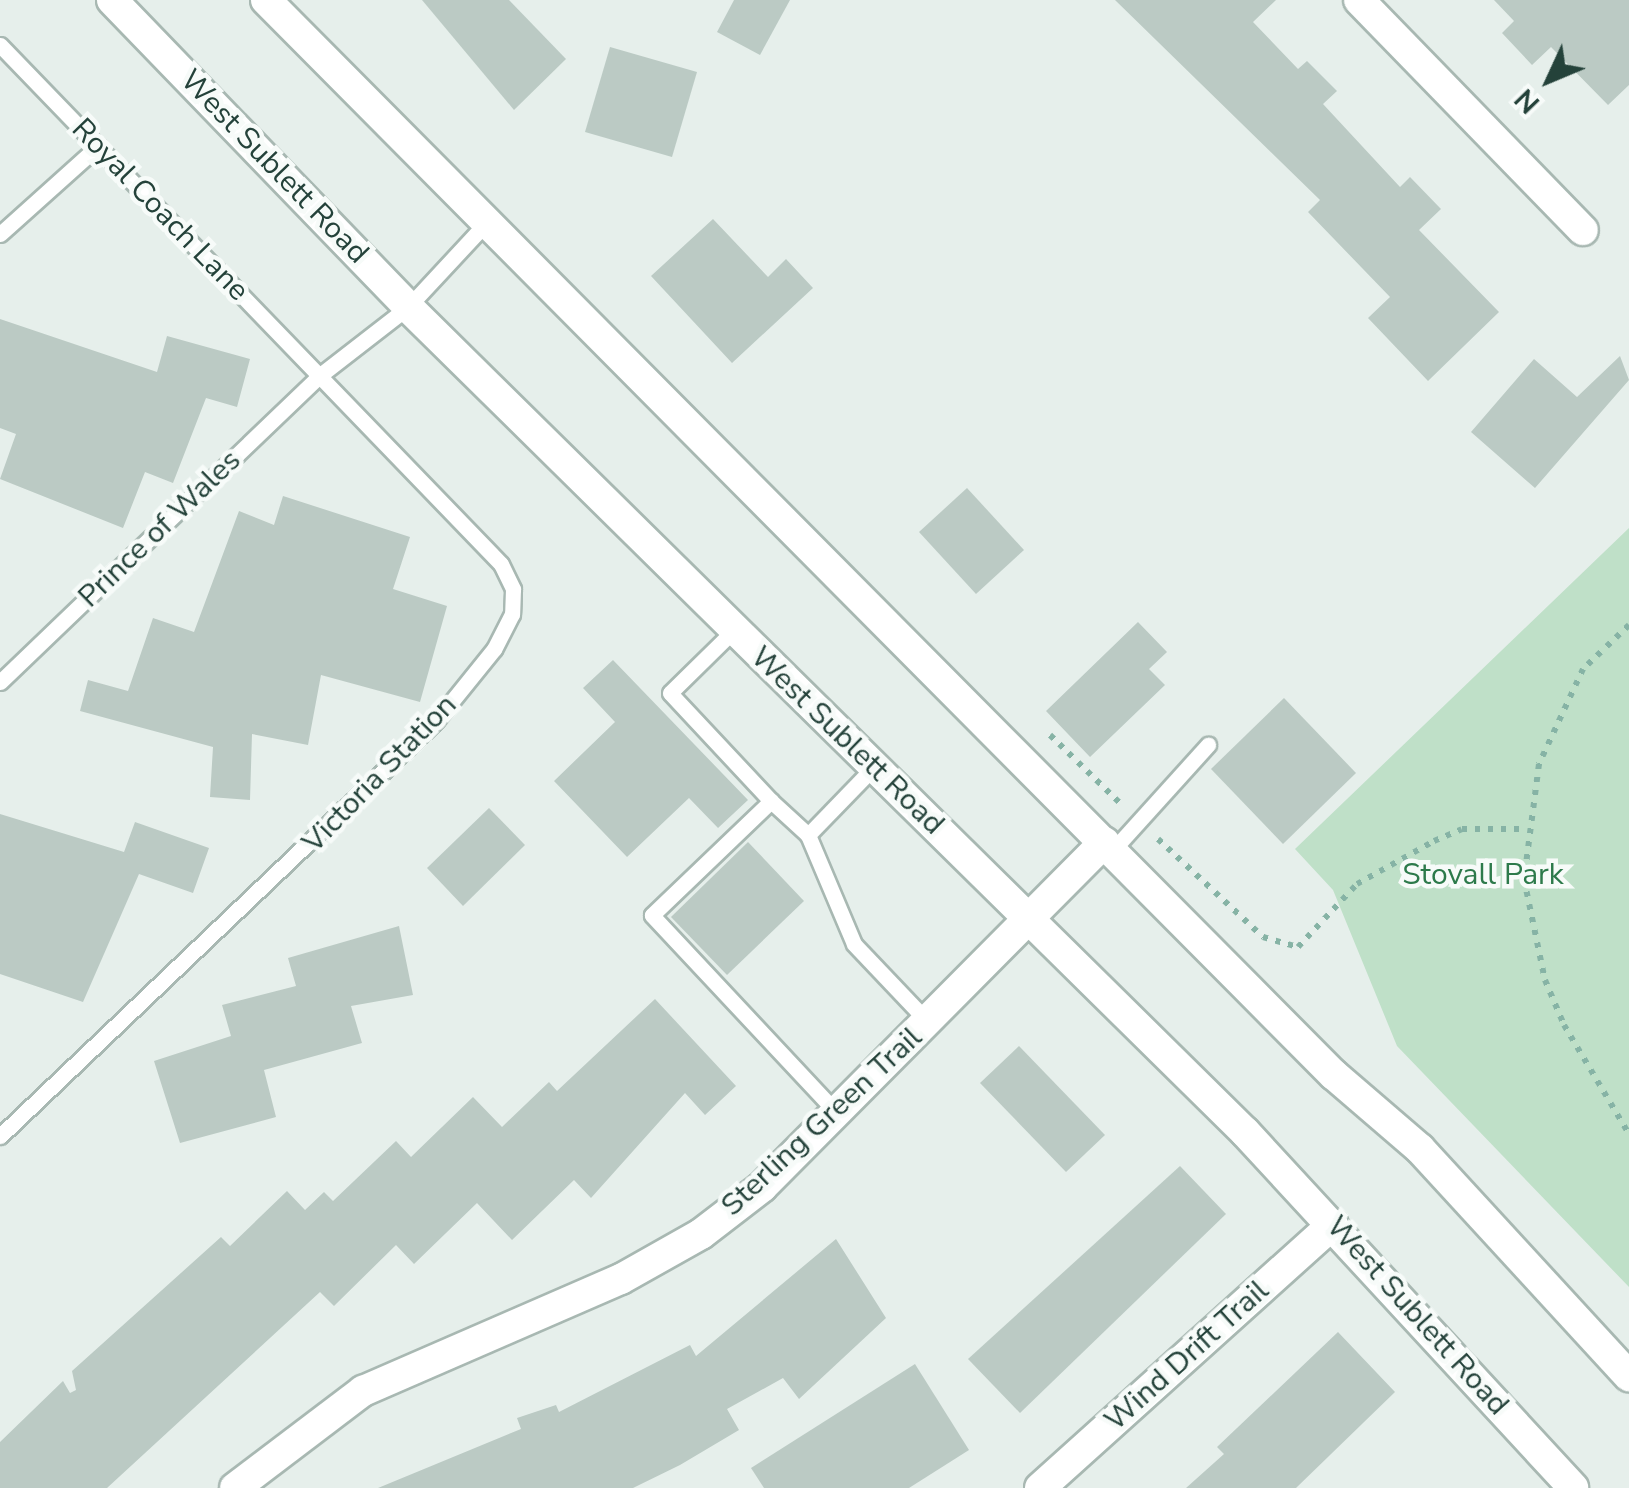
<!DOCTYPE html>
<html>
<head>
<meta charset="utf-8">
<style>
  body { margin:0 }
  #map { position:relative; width:1629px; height:1488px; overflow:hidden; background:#e6efeb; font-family:"Nunito Sans",sans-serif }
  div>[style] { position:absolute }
  .green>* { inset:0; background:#bfe0c8 }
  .building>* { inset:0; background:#bbcac4 }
  .path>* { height:6px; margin-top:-3px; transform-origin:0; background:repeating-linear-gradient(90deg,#86b3a5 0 5px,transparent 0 13px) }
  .roads { filter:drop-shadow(2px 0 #a8b8b2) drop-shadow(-2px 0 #a8b8b2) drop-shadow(0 2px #a8b8b2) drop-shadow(0 -2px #a8b8b2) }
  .lane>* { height:15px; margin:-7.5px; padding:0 7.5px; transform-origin:7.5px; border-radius:7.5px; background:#fff }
  .street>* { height:30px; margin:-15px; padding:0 15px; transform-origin:15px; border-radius:15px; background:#fff }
  .secondary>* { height:30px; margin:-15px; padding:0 15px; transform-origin:15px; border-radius:15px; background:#fff }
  span { translate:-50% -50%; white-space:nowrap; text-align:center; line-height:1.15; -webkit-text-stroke:9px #f7fbf9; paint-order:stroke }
  .street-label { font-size:30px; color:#24423a }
  .park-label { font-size:30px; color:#2d7a4b }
  .north { position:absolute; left:1499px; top:30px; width:100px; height:100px; -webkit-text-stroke:8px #f7fbf9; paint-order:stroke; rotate:226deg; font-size:28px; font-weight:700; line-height:40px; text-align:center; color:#24423a }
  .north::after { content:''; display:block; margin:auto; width:35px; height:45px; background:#24423a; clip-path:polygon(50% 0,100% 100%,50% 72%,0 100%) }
</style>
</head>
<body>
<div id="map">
  <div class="green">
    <i style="clip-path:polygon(1629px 528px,1629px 1287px,1397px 1046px,1333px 890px,1295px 849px)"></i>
  </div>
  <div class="building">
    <i style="clip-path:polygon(422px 0,509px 0,566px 59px,514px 110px)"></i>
    <i style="clip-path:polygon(734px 0,790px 0,760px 55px,717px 32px)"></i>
    <i style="clip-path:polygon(1115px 0,1276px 0,1253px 22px,1298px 69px,1307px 61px,1337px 91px,1323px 104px,1400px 187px,1410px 177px,1441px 209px,1419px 230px,1499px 312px,1428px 381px,1368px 318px,1390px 297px,1308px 212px,1320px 200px)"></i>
    <i style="clip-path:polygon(1494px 0,1629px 0,1629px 85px,1608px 105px,1551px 47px,1532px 65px,1502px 33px,1514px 21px)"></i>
    <i style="clip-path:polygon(610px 47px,697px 72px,672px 157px,585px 132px)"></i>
    <i style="clip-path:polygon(713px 219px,768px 277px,786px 259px,813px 288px,732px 363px,651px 276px)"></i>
    <i style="clip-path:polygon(0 319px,157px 372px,167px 336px,250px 359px,237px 407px,206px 398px,173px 483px,145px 472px,123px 528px,0 479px,16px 434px,0 428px)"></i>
    <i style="clip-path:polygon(1620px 356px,1629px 380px,1535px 488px,1471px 432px,1534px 359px,1577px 397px)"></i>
    <i style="clip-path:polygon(967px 488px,1024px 550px,976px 594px,919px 532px)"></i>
    <i style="clip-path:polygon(283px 496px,410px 537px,393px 589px,447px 606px,420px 702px,321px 675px,308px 745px,252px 734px,250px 800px,210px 797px,213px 747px,80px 711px,88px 680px,128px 691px,153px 618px,194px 632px,239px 511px,274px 525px)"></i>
    <i style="clip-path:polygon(1138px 622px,1167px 652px,1149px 669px,1165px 685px,1090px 757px,1046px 711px)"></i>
    <i style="clip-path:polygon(613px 660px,748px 800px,718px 828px,689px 798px,627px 857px,554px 781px,615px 722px,583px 688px)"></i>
    <i style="clip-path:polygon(1284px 698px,1356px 773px,1283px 844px,1211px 769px)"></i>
    <i style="clip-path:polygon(489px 808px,525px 845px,463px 906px,427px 868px)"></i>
    <i style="clip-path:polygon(0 814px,124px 852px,135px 822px,209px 848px,193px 893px,139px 874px,83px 1002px,0 974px)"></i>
    <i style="clip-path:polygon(748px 842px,804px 901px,727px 975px,671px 917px)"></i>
    <i style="clip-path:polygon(399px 926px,413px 995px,351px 1006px,362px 1043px,264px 1070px,276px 1117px,180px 1143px,154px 1061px,231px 1036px,222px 1005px,296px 986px,288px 958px)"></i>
    <i style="clip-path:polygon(655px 999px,736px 1086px,705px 1115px,685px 1093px,591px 1198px,574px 1180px,512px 1240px,477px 1203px,414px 1264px,396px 1245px,334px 1306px,320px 1292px,107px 1488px,0 1488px,0 1442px,63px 1381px,70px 1393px,76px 1390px,72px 1371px,221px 1237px,230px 1246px,287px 1191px,305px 1210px,324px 1192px,333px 1201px,396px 1141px,411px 1157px,473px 1097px,502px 1127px,549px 1082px,557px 1091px)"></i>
    <i style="clip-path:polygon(1019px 1046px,1105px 1135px,1066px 1172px,980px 1083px)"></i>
    <i style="clip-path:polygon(1180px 1166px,1226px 1214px,1020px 1413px,968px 1359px)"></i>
    <i style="clip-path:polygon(836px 1239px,886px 1318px,799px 1399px,783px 1378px,727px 1409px,739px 1430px,680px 1465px,633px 1488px,378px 1488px,521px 1429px,517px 1418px,556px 1405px,559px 1412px,690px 1345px,696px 1356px)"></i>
    <i style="clip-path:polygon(1338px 1332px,1395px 1392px,1296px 1488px,1186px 1488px,1224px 1454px,1217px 1447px)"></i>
    <i style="clip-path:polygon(915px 1364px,969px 1450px,909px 1488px,764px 1488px,751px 1468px)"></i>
  </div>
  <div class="path">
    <i style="left:1629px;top:625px;width:64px;rotate:136.3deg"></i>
    <i style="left:1583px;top:669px;width:105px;rotate:114.9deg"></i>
    <i style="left:1539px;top:764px;width:116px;rotate:97.4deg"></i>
    <i style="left:1524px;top:879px;width:103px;rotate:78.3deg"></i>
    <i style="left:1545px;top:980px;width:49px;rotate:67.1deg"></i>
    <i style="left:1564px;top:1025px;width:127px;rotate:59.2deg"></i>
    <i style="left:1050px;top:735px;width:98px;rotate:44.2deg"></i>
    <i style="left:1158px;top:839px;width:144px;rotate:43deg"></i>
    <i style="left:1263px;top:937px;width:36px;rotate:16deg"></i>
    <i style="left:1298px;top:947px;width:86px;rotate:-46.9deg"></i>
    <i style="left:1357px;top:884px;width:88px;rotate:-29.2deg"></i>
    <i style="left:1434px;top:841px;width:30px;rotate:-23deg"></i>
    <i style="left:1462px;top:829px;width:63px"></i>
  </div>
  <div class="roads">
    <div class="lane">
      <i style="left:0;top:45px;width:721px;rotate:46.01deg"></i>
      <i style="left:501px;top:564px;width:28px;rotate:64deg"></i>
      <i style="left:513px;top:589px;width:25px;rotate:92deg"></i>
      <i style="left:512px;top:614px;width:39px;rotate:117deg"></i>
      <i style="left:494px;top:649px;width:92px;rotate:128.9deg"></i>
      <i style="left:436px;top:721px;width:602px;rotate:136.41deg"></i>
      <i style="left:0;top:234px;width:132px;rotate:-41.9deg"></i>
      <i style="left:733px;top:631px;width:88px;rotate:135.5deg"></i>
      <i style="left:670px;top:693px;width:148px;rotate:46.9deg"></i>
      <i style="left:0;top:682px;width:442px;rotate:-43.8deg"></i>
      <i style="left:319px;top:376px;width:113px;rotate:-37.8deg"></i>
      <i style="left:408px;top:307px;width:113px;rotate:-47.1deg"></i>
      <i style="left:808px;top:835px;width:93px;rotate:-45.9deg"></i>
      <i style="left:1113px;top:850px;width:142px;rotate:-47.9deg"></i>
      <i style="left:837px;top:1113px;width:271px;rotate:-133.1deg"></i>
      <i style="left:652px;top:915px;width:165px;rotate:-43.8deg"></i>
      <i style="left:771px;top:801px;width:50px;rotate:42.6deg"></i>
      <i style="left:808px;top:835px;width:118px;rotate:67.1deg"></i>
      <i style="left:854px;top:944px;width:108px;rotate:46.5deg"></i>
    </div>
    <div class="street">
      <i style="left:1359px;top:0;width:321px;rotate:45.8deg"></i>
      <i style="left:235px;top:1488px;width:161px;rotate:-37.2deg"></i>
      <i style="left:363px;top:1391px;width:281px;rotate:-23.5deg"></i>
      <i style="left:621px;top:1279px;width:92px;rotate:-29.4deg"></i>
      <i style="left:701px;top:1234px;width:77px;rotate:-37.6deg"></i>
      <i style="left:762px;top:1187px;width:486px;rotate:-45.2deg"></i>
      <i style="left:1040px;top:1488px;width:394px;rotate:-42deg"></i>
    </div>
    <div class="secondary">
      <i style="left:112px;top:0;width:426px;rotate:46deg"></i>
      <i style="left:408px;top:307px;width:1175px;rotate:44.59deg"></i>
      <i style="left:1245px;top:1132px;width:484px;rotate:47.3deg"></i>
      <i style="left:266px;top:0;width:1515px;rotate:45.19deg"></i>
      <i style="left:1334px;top:1075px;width:113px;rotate:40.7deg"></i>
      <i style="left:1420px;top:1149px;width:309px;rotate:47.4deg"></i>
    </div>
  </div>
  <div class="street-label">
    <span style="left:274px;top:167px;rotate:46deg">West Sublett Road</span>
    <span style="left:160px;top:210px;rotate:46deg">Royal Coach Lane</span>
    <span style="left:160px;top:529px;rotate:-44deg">Prince of Wales</span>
    <span style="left:847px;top:741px;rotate:44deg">West Sublett Road</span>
    <span style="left:380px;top:774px;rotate:-46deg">Victoria Station</span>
    <span style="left:822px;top:1122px;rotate:-43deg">Sterling Green Trail</span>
    <span style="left:1417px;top:1316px;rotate:48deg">West Sublett Road</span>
    <span style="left:1187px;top:1356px;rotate:-42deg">Wind Drift Trail</span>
  </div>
  <div class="park-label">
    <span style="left:1483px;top:875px">Stovall Park</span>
  </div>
  <div class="north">N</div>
</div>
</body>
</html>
